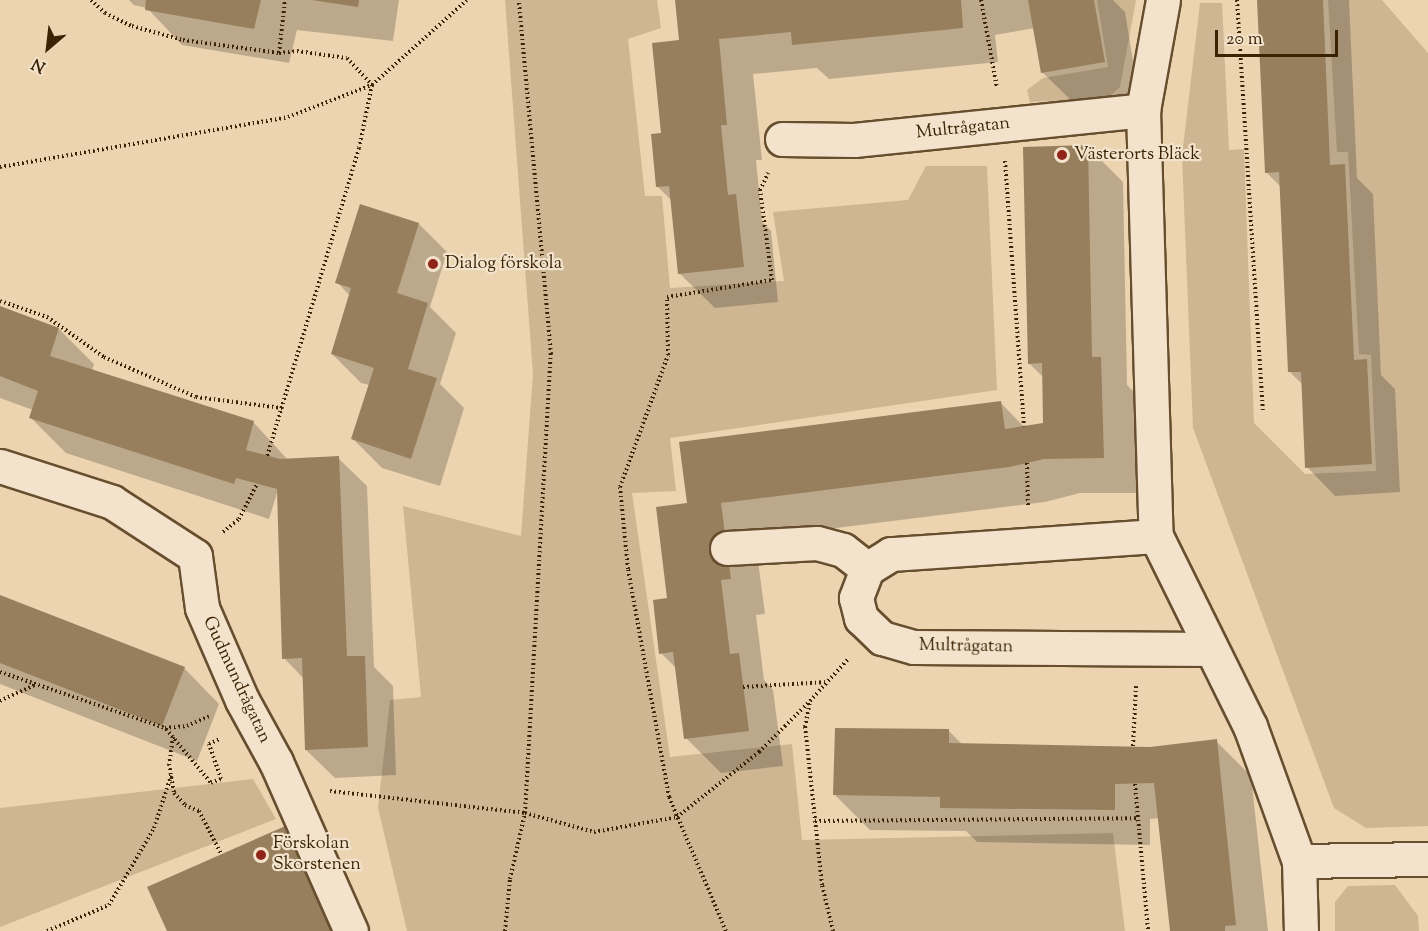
<!DOCTYPE html>
<html>
<head>
<meta charset="utf-8">
<style>
  body { margin:0 }
  #map { position:relative; width:1428px; height:931px; overflow:hidden; background:#ecd4b0; font-family:"Sorts Mill Goudy",serif }
  div>[style] { position:absolute }
  .green>* { inset:0; background:#ceb693 }
  .shadow>* { inset:0; background:#0003 }
  .building>* { inset:0; background:#977f5d }
  .path>* { height:4px; margin-top:-2px; transform-origin:0; background:repeating-linear-gradient(90deg,#3b2203 0 1.5px,transparent 0 4.5px) }
  .roads { filter:drop-shadow(2px 0 #674e2e) drop-shadow(-2px 0 #674e2e) drop-shadow(0 2px #674e2e) drop-shadow(0 -2px #674e2e) }
  .pedestrian>* { height:33px; margin:-16.5px; padding:0 16.5px; transform-origin:16.5px; border-radius:16.5px; background:#f3e3cc }
  .minor>* { height:33px; margin:-16.5px; padding:0 16.5px; transform-origin:16.5px; border-radius:16.5px; background:#f3e3cc }
  .dots>* { width:16px; height:16px; translate:-50% -50%; box-sizing:border-box; border:3px solid #f3e3cc; border-radius:50% }
  span { translate:-50% -50%; white-space:nowrap; text-align:center; line-height:1.15; -webkit-text-stroke:4.5px #f3e3cc; paint-order:stroke }
  .street-label { font-size:18px; color:#3b2203 }
  .poi-label { font-size:18px; color:#3b2203 }
  .left { translate:0 -50%; text-align:left }
  .north { position:absolute; left:18px; top:18px; width:60px; height:60px; -webkit-text-stroke:4px #f3e3cc; paint-order:stroke; rotate:208deg; font-size:16px; font-weight:700; line-height:24px; text-align:center; color:#3b2203 }
  .north::after { content:''; display:block; margin:auto; width:21px; height:27px; background:#3b2203; clip-path:polygon(50% 0,100% 100%,50% 72%,0 100%) }
  .scale { position:absolute; left:1215px; top:30px; width:123px; height:27px; box-sizing:border-box; border:3px solid #3b2203; border-top:0; padding-left:8px; font-size:18px; line-height:21px; white-space:nowrap; color:#3b2203; -webkit-text-stroke:4px #f3e3cc; paint-order:stroke }
</style>
</head>
<body>
<div id="map">
  <div class="green">
    <i style="clip-path:polygon(505px 0,657px 0,661px 28px,628px 39px,645px 196px,662px 196px,670px 288px,784px 281px,773px 212px,908px 200px,926px 166px,987px 166px,997px 390px,670px 438px,676px 491px,632px 493px,670px 757px,792px 744px,802px 840px,1113px 833px,1125px 931px,407px 931px,378px 808px,390px 700px,421px 697px,403px 506px,521px 536px,533px 374px)"></i>
    <i style="clip-path:polygon(1097px 0,1136px 0,1120px 87px,1108px 98px,1030px 102px,1027px 90px,1043px 78px,1108px 67px)"></i>
    <i style="clip-path:polygon(1328px 0,1382px 0,1428px 53px,1428px 826px,1366px 828px,1334px 808px,1193px 428px,1182px 156px,1200px 3px,1222px 3px,1229px 150px,1244px 149px,1254px 423px,1305px 474px,1376px 471px,1371px 355px,1359px 354px,1348px 152px,1337px 152px)"></i>
    <i style="clip-path:polygon(253px 779px,276px 819px,0 927px,0 808px)"></i>
    <i style="clip-path:polygon(1395px 885px,1418px 916px,1419px 931px,1335px 931px,1335px 902px,1348px 886px)"></i>
  </div>
  <div class="shadow">
    <i style="clip-path:polygon(129px 0,399px 0,393px 41px,297px 30px,289px 63px,182px 45px,147px 8px,134px 5px)"></i>
    <i style="clip-path:polygon(676px 0,1113px 0,1125px 12px,1139px 97px,1078px 107px,1042px 72px,1035px 28px,995px 35px,998px 62px,829px 79px,817px 68px,753px 74px,762px 160px,756px 160px,762px 222px,771px 231px,778px 302px,715px 308px,679px 273px,672px 201px,658px 187px,663px 135px,680px 41px)"></i>
    <i style="clip-path:polygon(1259px 0,1349px 0,1357px 178px,1373px 194px,1381px 375px,1395px 389px,1400px 492px,1335px 496px,1307px 467px,1303px 385px,1290px 372px,1282px 188px,1266px 172px)"></i>
    <i style="clip-path:polygon(1088px 147px,1123px 182px,1127px 385px,1136px 394px,1138px 493px,1080px 493px,1045px 502px,755px 538px,765px 614px,756px 615px,764px 680px,773px 690px,783px 766px,721px 773px,686px 738px,677px 669px,661px 653px,688px 505px,1000px 402px,1025px 428px,1045px 425px,1044px 378px,1029px 363px)"></i>
    <i style="clip-path:polygon(419px 224px,447px 252px,430px 307px,456px 333px,440px 384px,464px 408px,440px 486px,382px 468px,353px 439px,370px 385px,361px 383px,332px 354px,350px 296px,337px 282px)"></i>
    <i style="clip-path:polygon(0 308px,59px 329px,94px 364px,92px 371px,253px 422px,288px 460px,338px 458px,367px 486px,374px 667px,393px 686px,396px 775px,335px 778px,306px 750px,304px 679px,284px 658px,278px 490px,269px 519px,66px 453px,31px 418px,33px 410px,0 398px)"></i>
    <i style="clip-path:polygon(0 596px,184px 668px,219px 704px,197px 761px,0 684px)"></i>
    <i style="clip-path:polygon(949px 731px,963px 745px,1150px 748px,1216px 741px,1251px 776px,1268px 931px,1172px 931px,1160px 818px,1150px 819px,1150px 845px,977px 842px,966px 831px,870px 830px,835px 795px)"></i>
  </div>
  <div class="building">
    <i style="clip-path:polygon(146px 0,261px 0,254px 29px,145px 10px)"></i>
    <i style="clip-path:polygon(312px 0,359px 0,358px 7px)"></i>
    <i style="clip-path:polygon(675px 0,961px 0,963px 28px,792px 45px,791px 32px,719px 39px,727px 125px,721px 125px,728px 195px,736px 194px,744px 267px,678px 274px,669px 186px,656px 187px,651px 134px,661px 133px,652px 43px,679px 40px)"></i>
    <i style="clip-path:polygon(1028px 0,1094px 0,1105px 62px,1041px 73px)"></i>
    <i style="clip-path:polygon(1257px 0,1323px 0,1330px 165px,1345px 164px,1354px 360px,1367px 359px,1372px 464px,1305px 468px,1301px 372px,1288px 372px,1279px 172px,1265px 173px)"></i>
    <i style="clip-path:polygon(1088px 145px,1092px 357px,1101px 357px,1104px 458px,1044px 459px,1009px 467px,721px 503px,731px 579px,721px 580px,730px 654px,739px 653px,749px 731px,684px 739px,673px 652px,659px 654px,653px 600px,667px 598px,656px 507px,687px 503px,679px 442px,1001px 401px,1005px 429px,1043px 423px,1042px 363px,1028px 364px,1023px 147px)"></i>
    <i style="clip-path:polygon(360px 204px,419px 223px,397px 293px,428px 303px,408px 369px,437px 378px,411px 459px,351px 439px,374px 368px,331px 354px,351px 288px,335px 283px)"></i>
    <i style="clip-path:polygon(0 306px,59px 328px,50px 356px,254px 421px,246px 450px,280px 459px,339px 456px,347px 656px,365px 656px,368px 747px,305px 750px,302px 658px,282px 659px,277px 489px,236px 478px,234px 484px,29px 418px,38px 391px,0 376px)"></i>
    <i style="clip-path:polygon(0 595px,185px 667px,162px 726px,0 663px)"></i>
    <i style="clip-path:polygon(835px 728px,949px 729px,949px 743px,1150px 747px,1217px 739px,1236px 925px,1225px 926px,1225px 931px,1170px 931px,1154px 783px,1115px 784px,1115px 810px,940px 808px,940px 797px,833px 795px)"></i>
    <i style="clip-path:polygon(290px 824px,338px 931px,167px 931px,147px 887px)"></i>
  </div>
  <div class="path">
    <i style="left:91px;top:0;width:19px;rotate:43deg"></i>
    <i style="left:105px;top:13px;width:30px;rotate:26deg"></i>
    <i style="left:132px;top:26px;width:53px;rotate:15.4deg"></i>
    <i style="left:183px;top:40px;width:97px;rotate:7.7deg"></i>
    <i style="left:279px;top:53px;width:18px;rotate:-6deg"></i>
    <i style="left:297px;top:51px;width:50px;rotate:8deg"></i>
    <i style="left:347px;top:58px;width:37px;rotate:47deg"></i>
    <i style="left:372px;top:85px;width:64px;rotate:101.7deg"></i>
    <i style="left:359px;top:148px;width:322px;rotate:106.6deg"></i>
    <i style="left:981px;top:0;width:89px;rotate:79.7deg"></i>
    <i style="left:1237px;top:0;width:412px;rotate:86.4deg"></i>
    <i style="left:279px;top:53px;width:53px;rotate:-83.5deg"></i>
    <i style="left:1005px;top:161px;width:266px;rotate:85.9deg"></i>
    <i style="left:0;top:167px;width:292px;rotate:-9.8deg"></i>
    <i style="left:288px;top:117px;width:90px;rotate:-20.9deg"></i>
    <i style="left:372px;top:85px;width:127px;rotate:-41.8deg"></i>
    <i style="left:0;top:301px;width:50px;rotate:18.8deg"></i>
    <i style="left:47px;top:317px;width:70px;rotate:35.1deg"></i>
    <i style="left:104px;top:357px;width:100px;rotate:23.5deg"></i>
    <i style="left:196px;top:397px;width:87px;rotate:7.3deg"></i>
    <i style="left:1027px;top:463px;width:44px;rotate:88.7deg"></i>
    <i style="left:223px;top:532px;width:21px;rotate:-39deg"></i>
    <i style="left:239px;top:519px;width:39px;rotate:-63deg"></i>
    <i style="left:0;top:672px;width:174px;rotate:18.7deg"></i>
    <i style="left:165px;top:728px;width:22px;rotate:-5deg"></i>
    <i style="left:187px;top:726px;width:24px;rotate:-24deg"></i>
    <i style="left:743px;top:687px;width:85px;rotate:-3.4deg"></i>
    <i style="left:0;top:701px;width:38px;rotate:-25deg"></i>
    <i style="left:166px;top:729px;width:70px;rotate:50.2deg"></i>
    <i style="left:211px;top:783px;width:11px;rotate:-22deg"></i>
    <i style="left:221px;top:779px;width:37px;rotate:-109deg"></i>
    <i style="left:209px;top:744px;width:12px;rotate:-24deg"></i>
    <i style="left:173px;top:737px;width:27px;rotate:98deg"></i>
    <i style="left:169px;top:764px;width:29px;rotate:80deg"></i>
    <i style="left:174px;top:793px;width:16px;rotate:47deg"></i>
    <i style="left:185px;top:805px;width:15px;rotate:23deg"></i>
    <i style="left:199px;top:811px;width:48px;rotate:62.9deg"></i>
    <i style="left:1133px;top:746px;width:60px;rotate:-87.1deg"></i>
    <i style="left:1135px;top:784px;width:148px;rotate:84.9deg"></i>
    <i style="left:330px;top:791px;width:196px;rotate:6.4deg"></i>
    <i style="left:525px;top:813px;width:72px;rotate:15.4deg"></i>
    <i style="left:594px;top:832px;width:84px;rotate:-10.2deg"></i>
    <i style="left:677px;top:817px;width:105px;rotate:-38.4deg"></i>
    <i style="left:759px;top:752px;width:72px;rotate:-45deg"></i>
    <i style="left:815px;top:821px;width:323px;rotate:-0.5deg"></i>
    <i style="left:47px;top:931px;width:67px;rotate:-22.8deg"></i>
    <i style="left:109px;top:905px;width:89px;rotate:-59.7deg"></i>
    <i style="left:154px;top:828px;width:55px;rotate:-71.9deg"></i>
    <i style="left:505px;top:931px;width:52px;rotate:-84.5deg"></i>
    <i style="left:510px;top:879px;width:68px;rotate:-77.2deg"></i>
    <i style="left:525px;top:813px;width:460px;rotate:-86.8deg"></i>
    <i style="left:551px;top:354px;width:355px;rotate:-95.2deg"></i>
    <i style="left:726px;top:931px;width:146px;rotate:-113deg"></i>
    <i style="left:669px;top:797px;width:232px;rotate:-100.2deg"></i>
    <i style="left:628px;top:569px;width:82px;rotate:-95.6deg"></i>
    <i style="left:620px;top:487px;width:140px;rotate:-70deg"></i>
    <i style="left:668px;top:355px;width:58px;rotate:-91deg"></i>
    <i style="left:667px;top:297px;width:106px;rotate:-9.2deg"></i>
    <i style="left:772px;top:280px;width:91px;rotate:-97.6deg"></i>
    <i style="left:760px;top:190px;width:19px;rotate:-65deg"></i>
    <i style="left:833px;top:931px;width:47px;rotate:-103.4deg"></i>
    <i style="left:822px;top:885px;width:159px;rotate:-96.1deg"></i>
    <i style="left:805px;top:727px;width:26px;rotate:-79deg"></i>
    <i style="left:810px;top:701px;width:58px;rotate:-47.8deg"></i>
  </div>
  <div class="roads">
    <div class="pedestrian">
      <i style="left:727px;top:548px;width:90px;rotate:-3.2deg"></i>
      <i style="left:817px;top:543px;width:27px;rotate:15deg"></i>
      <i style="left:843px;top:550px;width:31px;rotate:38deg"></i>
    </div>
    <div class="minor">
      <i style="left:1163px;top:0;width:112px;rotate:100.3deg"></i>
      <i style="left:1143px;top:110px;width:426px;rotate:88.3deg"></i>
      <i style="left:1156px;top:536px;width:212px;rotate:63.7deg"></i>
      <i style="left:1250px;top:726px;width:144px;rotate:70.1deg"></i>
      <i style="left:1299px;top:861px;width:70px;rotate:88.4deg"></i>
      <i style="left:782px;top:139px;width:72px;rotate:0.8deg"></i>
      <i style="left:854px;top:140px;width:291px;rotate:-5.9deg"></i>
      <i style="left:0;top:466px;width:118px;rotate:17.8deg"></i>
      <i style="left:112px;top:502px;width:99px;rotate:33deg"></i>
      <i style="left:195px;top:556px;width:52px;rotate:82.3deg"></i>
      <i style="left:202px;top:608px;width:100px;rotate:66.5deg"></i>
      <i style="left:242px;top:700px;width:71px;rotate:61.3deg"></i>
      <i style="left:276px;top:762px;width:185px;rotate:66.1deg"></i>
      <i style="left:1156px;top:536px;width:266px;rotate:176.1deg"></i>
      <i style="left:891px;top:554px;width:28px;rotate:148deg"></i>
      <i style="left:867px;top:569px;width:31px;rotate:111deg"></i>
      <i style="left:856px;top:598px;width:21px;rotate:76deg"></i>
      <i style="left:861px;top:618px;width:29px;rotate:44deg"></i>
      <i style="left:882px;top:638px;width:33px;rotate:16deg"></i>
      <i style="left:914px;top:647px;width:296px;rotate:0.4deg"></i>
      <i style="left:1299px;top:861px;width:129px;rotate:-0.9deg"></i>
    </div>
  </div>
  <div class="dots">
    <i style="left:1062px;top:155px;background:#8f2418"></i>
    <i style="left:433px;top:264px;background:#8f2418"></i>
    <i style="left:261px;top:855px;background:#8f2418"></i>
  </div>
  <div class="street-label">
    <span style="left:963px;top:129px;rotate:-6deg">Multrågatan</span>
    <span style="left:966px;top:647px;rotate:1deg">Multrågatan</span>
    <span style="left:236px;top:680px;rotate:65deg">Gudmundrågatan</span>
  </div>
  <div class="poi-label">
    <span class="left" style="left:1074px;top:155px">Västerorts Bläck</span>
    <span class="left" style="left:445px;top:264px">Dialog förskola</span>
    <span class="left" style="left:273px;top:855px">Förskolan<br>Skorstenen</span>
  </div>
  <div class="north">N</div>
  <div class="scale">20 m</div>
</div>
</body>
</html>
